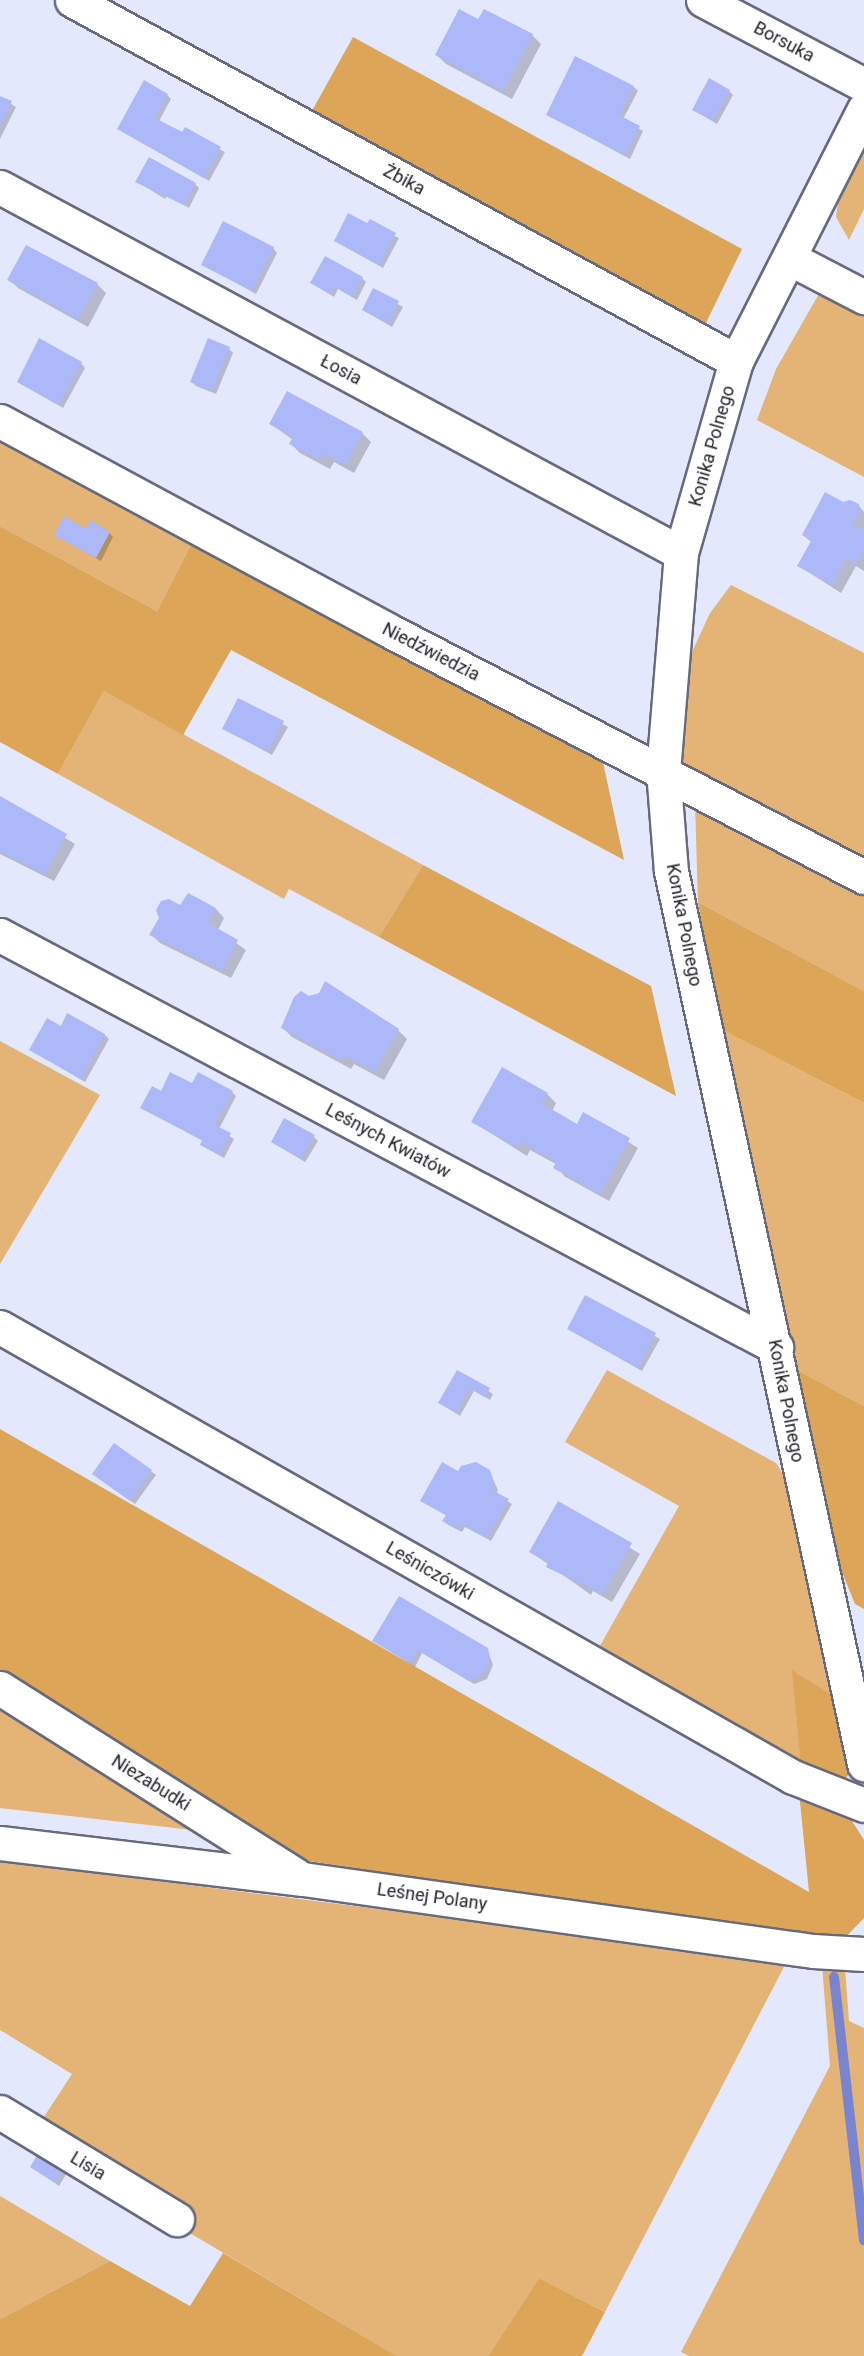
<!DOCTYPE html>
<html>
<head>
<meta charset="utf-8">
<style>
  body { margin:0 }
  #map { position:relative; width:864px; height:2356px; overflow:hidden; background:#e4e8fc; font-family:Roboto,sans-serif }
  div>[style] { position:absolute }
  .green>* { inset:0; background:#e3b475 }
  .forest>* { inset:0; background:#dca557 }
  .shadow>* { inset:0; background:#0003 }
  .stream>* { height:10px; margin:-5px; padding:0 5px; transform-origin:5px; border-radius:5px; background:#7984d0 }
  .building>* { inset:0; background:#acb8f8 }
  .roads { filter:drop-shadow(2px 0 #666a7c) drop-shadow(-2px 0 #666a7c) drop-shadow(0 2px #666a7c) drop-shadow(0 -2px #666a7c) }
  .minor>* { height:33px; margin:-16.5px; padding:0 16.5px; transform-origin:16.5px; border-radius:16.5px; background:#fff }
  span { translate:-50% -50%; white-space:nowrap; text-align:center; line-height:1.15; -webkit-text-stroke:4.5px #fff; paint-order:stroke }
  .street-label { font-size:18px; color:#23242c }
</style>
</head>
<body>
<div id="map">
  <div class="green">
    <i style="clip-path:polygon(864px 145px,864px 209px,849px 240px,836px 217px,839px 195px)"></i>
    <i style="clip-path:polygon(820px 292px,864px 315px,864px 477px,757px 420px,776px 369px)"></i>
    <i style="clip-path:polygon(0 433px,195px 537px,157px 611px,0 526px)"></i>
    <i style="clip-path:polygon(731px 585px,864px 653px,864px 867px,680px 770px,686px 665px,710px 613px)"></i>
    <i style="clip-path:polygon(104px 691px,423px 865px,379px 937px,289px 889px,284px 899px,58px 774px)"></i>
    <i style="clip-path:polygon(695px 804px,864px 892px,864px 991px,698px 902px)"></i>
    <i style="clip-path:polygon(720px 1029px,864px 1103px,864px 1406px,797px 1370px,734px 1112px)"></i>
    <i style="clip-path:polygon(0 1041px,100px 1095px,0 1264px)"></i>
    <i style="clip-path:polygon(607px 1370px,776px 1463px,787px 1480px,834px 1696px,793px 1671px,801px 1769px,597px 1651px,679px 1506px,565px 1442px)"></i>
    <i style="clip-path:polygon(0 1702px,210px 1832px,0 1808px)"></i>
    <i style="clip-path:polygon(0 1861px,787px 1961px,605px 2312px,539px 2278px,488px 2356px,397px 2356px,178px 2226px,38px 2126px,72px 2074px,0 2030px)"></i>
    <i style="clip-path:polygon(822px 1965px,845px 1968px,849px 2021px,864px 2028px,864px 2356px,689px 2356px,681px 2352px,830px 2066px)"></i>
    <i style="clip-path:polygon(0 2196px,110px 2261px,0 2319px)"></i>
  </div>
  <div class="forest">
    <i style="clip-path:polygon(353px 37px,742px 249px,701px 333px,308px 118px)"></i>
    <i style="clip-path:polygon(0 526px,157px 611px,195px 537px,601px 753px,624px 860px,231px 650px,183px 735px,104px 691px,58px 774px,0 742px)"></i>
    <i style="clip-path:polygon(423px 865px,651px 986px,676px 1096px,379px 937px)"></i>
    <i style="clip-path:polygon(698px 902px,864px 991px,864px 1103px,720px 1029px)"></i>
    <i style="clip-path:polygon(797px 1370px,864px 1406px,864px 1609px,855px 1604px,822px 1523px)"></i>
    <i style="clip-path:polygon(0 1429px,809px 1892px,799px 1792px,849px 1816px,864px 1840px,864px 1918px,843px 1940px,805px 1937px,309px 1861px,0 1670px)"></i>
    <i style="clip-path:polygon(792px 1670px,834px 1696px,850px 1773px,845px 1779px,801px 1769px)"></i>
    <i style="clip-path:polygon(223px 2253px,397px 2356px,0 2356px,0 2319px,110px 2261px,190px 2306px)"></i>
    <i style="clip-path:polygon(539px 2278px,605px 2312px,582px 2356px,488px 2356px)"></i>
  </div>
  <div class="shadow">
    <i style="clip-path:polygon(532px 35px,541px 44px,512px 99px,446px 64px,437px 55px)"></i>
    <i style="clip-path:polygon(634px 87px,638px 91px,623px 119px,643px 131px,630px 159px,548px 115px)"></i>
    <i style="clip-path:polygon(729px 91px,733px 95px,717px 124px,694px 110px)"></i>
    <i style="clip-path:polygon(167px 95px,171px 99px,159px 121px,225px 152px,209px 181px,119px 129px)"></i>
    <i style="clip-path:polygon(0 97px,16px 107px,0 139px)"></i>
    <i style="clip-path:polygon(136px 181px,195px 184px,199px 188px,189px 208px,167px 196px,165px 199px)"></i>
    <i style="clip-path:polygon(368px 225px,399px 238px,383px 268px,335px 241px)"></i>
    <i style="clip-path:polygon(273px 248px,277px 253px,256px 294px,203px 264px)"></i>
    <i style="clip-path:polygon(362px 278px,366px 282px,357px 300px,338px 289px,334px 297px,312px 283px)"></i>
    <i style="clip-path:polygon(9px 279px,97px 284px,106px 293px,88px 327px,18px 288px)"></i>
    <i style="clip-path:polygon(374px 290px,403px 307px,392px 327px,364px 310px)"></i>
    <i style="clip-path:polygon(229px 349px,233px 353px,216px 394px,196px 386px,192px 382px)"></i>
    <i style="clip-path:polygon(81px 363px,85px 368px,63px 408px,19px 382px)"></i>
    <i style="clip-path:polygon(271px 424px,362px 433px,371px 442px,354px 473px,334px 462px,330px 469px,300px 453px,291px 444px,293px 440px)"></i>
    <i style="clip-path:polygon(843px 504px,858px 505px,864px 512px,864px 571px,856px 566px,841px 593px,799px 566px,812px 543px,803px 534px)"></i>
    <i style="clip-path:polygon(109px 533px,113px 537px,101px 561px,56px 535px)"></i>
    <i style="clip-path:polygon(239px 700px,288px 727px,272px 755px,224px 729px)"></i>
    <i style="clip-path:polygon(0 798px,75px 844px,54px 881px,0 854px)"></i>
    <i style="clip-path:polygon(188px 895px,216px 909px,224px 918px,218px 930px,246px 950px,231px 978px,160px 943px,151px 934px,181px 907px)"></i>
    <i style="clip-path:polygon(309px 997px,398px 1030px,407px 1039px,384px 1080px,354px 1064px,351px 1069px,292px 1037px,283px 1028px)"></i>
    <i style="clip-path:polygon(61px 1028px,105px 1035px,109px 1039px,85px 1082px,31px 1050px)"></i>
    <i style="clip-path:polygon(503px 1069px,547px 1094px,556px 1103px,552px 1112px,577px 1126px,584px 1114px,638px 1148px,609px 1201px,564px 1176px,556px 1164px,530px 1150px,527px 1156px,473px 1122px)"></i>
    <i style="clip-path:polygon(193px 1086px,232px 1092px,236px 1096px,219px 1129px,234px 1139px,224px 1158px,206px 1148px,203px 1141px,142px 1108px,162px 1093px)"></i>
    <i style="clip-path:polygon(314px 1137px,318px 1141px,305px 1162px,272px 1142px)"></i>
    <i style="clip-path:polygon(586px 1297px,660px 1339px,642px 1371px,568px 1329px)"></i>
    <i style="clip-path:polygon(458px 1372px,493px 1394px,490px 1400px,474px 1391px,460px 1416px,440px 1403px)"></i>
    <i style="clip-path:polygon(115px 1445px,156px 1475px,135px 1504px,98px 1478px)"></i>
    <i style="clip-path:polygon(489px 1471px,498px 1490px,496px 1494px,512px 1504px,491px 1541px,465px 1527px,462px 1532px,448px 1525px,444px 1521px,447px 1516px,422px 1501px,459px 1473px)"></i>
    <i style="clip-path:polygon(558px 1503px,640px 1554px,612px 1602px,593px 1591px,591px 1595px,531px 1552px)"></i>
    <i style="clip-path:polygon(374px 1641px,487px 1649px,493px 1665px,487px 1679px,474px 1684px,422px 1653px,415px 1667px)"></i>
    <i style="clip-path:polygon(32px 2167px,63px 2168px,67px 2173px,59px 2186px)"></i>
  </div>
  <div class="stream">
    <i style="left:834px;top:1977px;width:265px;rotate:83.5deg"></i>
  </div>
  <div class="building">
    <i style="clip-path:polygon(459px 9px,478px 19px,484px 9px,533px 34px,503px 91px,435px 55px)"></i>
    <i style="clip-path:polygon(575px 56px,634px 86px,619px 115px,640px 126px,625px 155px,546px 115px)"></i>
    <i style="clip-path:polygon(709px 78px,730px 90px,713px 121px,692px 110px)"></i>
    <i style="clip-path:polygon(144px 80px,168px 94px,155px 118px,182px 132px,185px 127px,221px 147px,204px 178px,117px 129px)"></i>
    <i style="clip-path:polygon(0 96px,12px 101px,0 127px)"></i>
    <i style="clip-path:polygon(149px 157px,196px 183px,184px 205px,135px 182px)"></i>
    <i style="clip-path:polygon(348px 213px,367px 223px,370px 219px,396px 233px,379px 265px,334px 241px)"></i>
    <i style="clip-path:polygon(223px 221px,274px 247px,252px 291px,201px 265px)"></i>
    <i style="clip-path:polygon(26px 245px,98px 283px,78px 319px,7px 280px)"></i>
    <i style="clip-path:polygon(325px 256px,363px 277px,352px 297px,334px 286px,330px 294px,310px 283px)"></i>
    <i style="clip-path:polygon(373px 288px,399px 301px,388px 324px,362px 310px)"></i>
    <i style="clip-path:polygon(39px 338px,82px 362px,58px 405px,17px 382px)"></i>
    <i style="clip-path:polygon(208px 338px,230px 347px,212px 391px,190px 382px)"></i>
    <i style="clip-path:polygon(287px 391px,363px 432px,345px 465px,324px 454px,321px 461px,289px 444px,293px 437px,269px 424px)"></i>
    <i style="clip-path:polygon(825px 492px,843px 502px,850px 500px,859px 504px,860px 512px,853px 524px,864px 530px,864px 549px,856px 564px,846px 558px,832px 585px,797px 566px,811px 541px,802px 535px)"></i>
    <i style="clip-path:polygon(64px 516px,86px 529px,90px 520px,110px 532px,96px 558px,54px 535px)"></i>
    <i style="clip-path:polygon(238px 698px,284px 721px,268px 752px,222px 729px)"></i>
    <i style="clip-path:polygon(0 796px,67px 834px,45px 874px,0 852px)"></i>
    <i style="clip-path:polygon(188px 893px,216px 908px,208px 923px,238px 940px,222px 970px,149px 935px,159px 918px,156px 910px,161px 901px,169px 899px,180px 905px)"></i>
    <i style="clip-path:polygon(325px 981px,399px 1029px,375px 1072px,345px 1056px,342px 1061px,281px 1028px,294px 997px,301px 991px,309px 996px,319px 993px)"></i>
    <i style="clip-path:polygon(67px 1013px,105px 1034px,81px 1079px,29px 1050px,47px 1018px,61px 1026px)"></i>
    <i style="clip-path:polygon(502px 1067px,548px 1093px,542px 1104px,560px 1114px,577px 1124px,583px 1112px,630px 1138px,600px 1194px,553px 1168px,556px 1162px,521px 1142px,518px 1148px,471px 1122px)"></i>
    <i style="clip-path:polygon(170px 1072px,192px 1083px,198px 1072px,233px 1091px,215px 1125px,231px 1133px,220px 1155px,200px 1145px,202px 1140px,140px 1108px,152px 1086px,161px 1091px)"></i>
    <i style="clip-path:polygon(284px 1118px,315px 1135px,301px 1159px,271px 1142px)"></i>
    <i style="clip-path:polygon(585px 1295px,656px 1333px,638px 1368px,567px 1329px)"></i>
    <i style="clip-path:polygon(457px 1370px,490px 1388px,485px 1397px,470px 1388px,456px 1413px,438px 1403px)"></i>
    <i style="clip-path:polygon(114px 1443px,152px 1470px,130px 1501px,92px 1474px)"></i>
    <i style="clip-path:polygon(442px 1462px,458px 1471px,461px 1466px,476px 1462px,490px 1470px,495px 1485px,492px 1490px,509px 1499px,487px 1538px,461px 1524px,458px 1529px,442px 1521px,446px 1515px,420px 1501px)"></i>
    <i style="clip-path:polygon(558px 1501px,632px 1543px,603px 1594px,546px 1567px,548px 1563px,529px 1552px)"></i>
    <i style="clip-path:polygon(399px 1596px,488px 1648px,490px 1660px,483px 1675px,469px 1681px,418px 1650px,410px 1663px,372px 1641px)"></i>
    <i style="clip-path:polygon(39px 2152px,64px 2167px,55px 2183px,30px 2167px)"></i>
  </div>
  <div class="roads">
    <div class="minor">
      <i style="left:72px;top:0;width:756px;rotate:28.53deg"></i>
      <i style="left:703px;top:0;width:182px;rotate:27.8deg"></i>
      <i style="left:864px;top:109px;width:283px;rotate:116.9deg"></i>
      <i style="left:736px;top:361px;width:200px;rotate:106deg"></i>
      <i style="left:681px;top:553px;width:218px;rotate:94.7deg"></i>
      <i style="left:663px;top:770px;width:101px;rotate:85.5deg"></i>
      <i style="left:671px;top:871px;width:914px;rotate:77.8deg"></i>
      <i style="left:0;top:187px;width:773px;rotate:28.26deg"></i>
      <i style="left:789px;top:258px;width:85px;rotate:27.5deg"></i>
      <i style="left:0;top:421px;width:441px;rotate:28.3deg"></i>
      <i style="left:388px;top:630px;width:536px;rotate:27.43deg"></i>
      <i style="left:0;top:935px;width:879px;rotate:27.97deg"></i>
      <i style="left:0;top:1327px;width:912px;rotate:29.57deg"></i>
      <i style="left:793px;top:1777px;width:76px;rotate:21.5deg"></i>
      <i style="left:0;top:1688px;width:350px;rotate:32.3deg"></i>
      <i style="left:0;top:1843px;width:305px;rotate:6.8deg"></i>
      <i style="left:303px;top:1879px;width:515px;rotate:8.04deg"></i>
      <i style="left:813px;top:1951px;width:51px;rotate:3.4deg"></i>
      <i style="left:0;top:2112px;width:207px;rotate:31.2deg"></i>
    </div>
  </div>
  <div class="street-label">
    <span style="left:784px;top:42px;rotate:28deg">Borsuka</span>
    <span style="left:404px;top:180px;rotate:28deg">Żbika</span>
    <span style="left:341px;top:370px;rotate:28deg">Łosia</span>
    <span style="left:712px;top:446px;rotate:-74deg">Konika Polnego</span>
    <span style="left:431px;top:652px;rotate:27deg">Niedźwiedzia</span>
    <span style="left:684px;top:925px;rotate:79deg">Konika Polnego</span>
    <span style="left:388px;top:1141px;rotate:28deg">Leśnych Kwiatów</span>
    <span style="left:786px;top:1401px;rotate:79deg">Konika Polnego</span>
    <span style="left:430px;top:1571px;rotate:30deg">Leśniczówki</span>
    <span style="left:151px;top:1783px;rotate:32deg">Niezabudki</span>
    <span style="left:432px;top:1897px;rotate:8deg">Leśnej Polany</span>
    <span style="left:88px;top:2166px;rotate:31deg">Lisia</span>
  </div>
</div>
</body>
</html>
